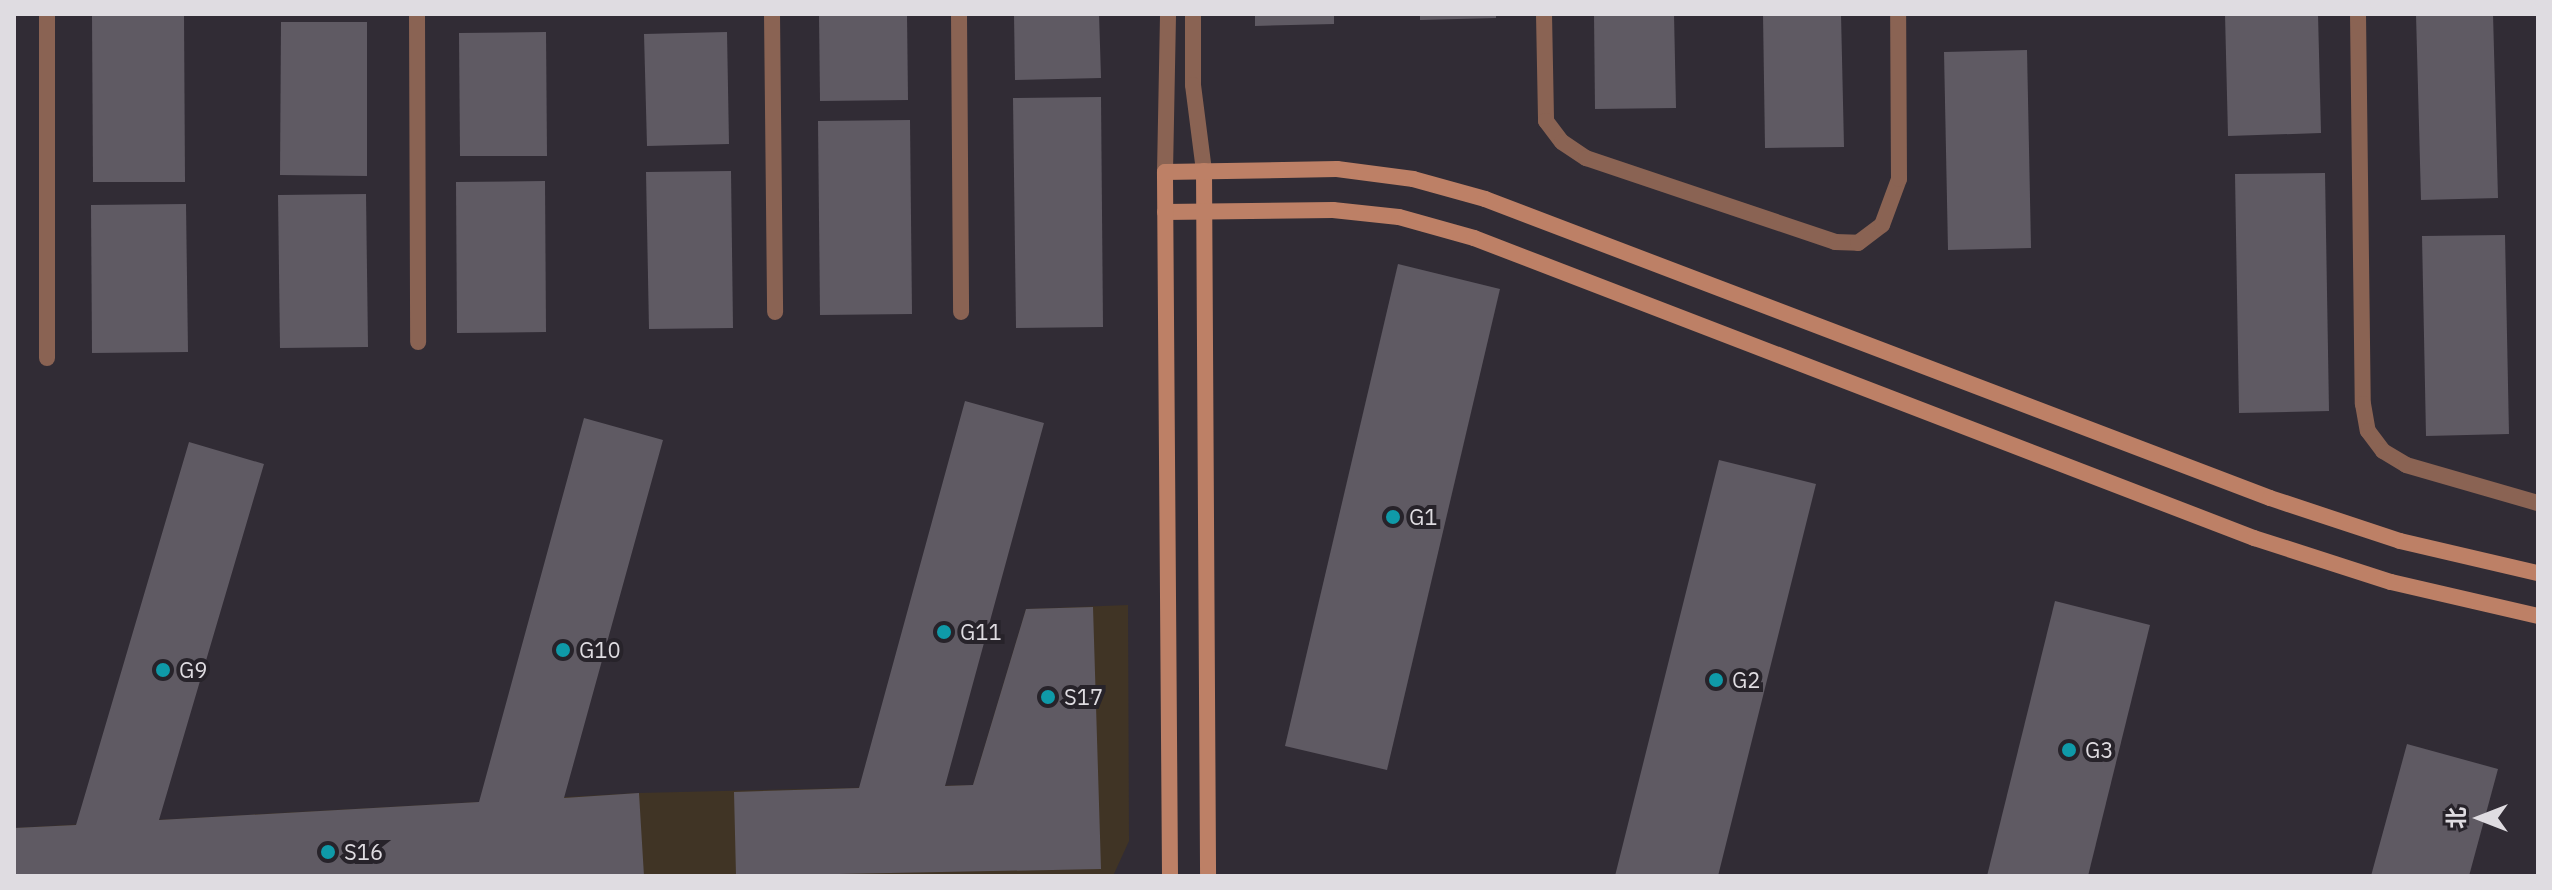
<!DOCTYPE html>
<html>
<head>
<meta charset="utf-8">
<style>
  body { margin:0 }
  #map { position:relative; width:2552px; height:890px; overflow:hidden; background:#312c35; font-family:"IBM Plex Sans","Noto Sans SC",sans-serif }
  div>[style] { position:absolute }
  .commercial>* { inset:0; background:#403425 }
  .building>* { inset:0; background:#5f5a63 }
  .lane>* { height:16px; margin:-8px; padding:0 8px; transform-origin:8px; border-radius:8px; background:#8a6353 }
  .street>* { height:16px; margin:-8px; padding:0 8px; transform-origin:8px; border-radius:8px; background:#8a6353 }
  .secondary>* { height:16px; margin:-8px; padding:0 8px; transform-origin:8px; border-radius:8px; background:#bd8066 }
  .dots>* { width:22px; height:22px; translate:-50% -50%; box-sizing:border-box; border:4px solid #27232a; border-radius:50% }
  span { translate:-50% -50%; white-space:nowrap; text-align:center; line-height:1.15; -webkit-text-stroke:8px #27232a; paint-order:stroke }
  .poi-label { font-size:22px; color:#dfdce1 }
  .left { translate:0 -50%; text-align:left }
  .frame { position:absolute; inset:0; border:16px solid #dfdce1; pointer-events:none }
  .north { position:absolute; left:2440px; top:778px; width:80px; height:80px; -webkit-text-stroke:6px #27232a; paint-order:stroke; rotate:270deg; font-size:22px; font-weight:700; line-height:32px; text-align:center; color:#dfdce1 }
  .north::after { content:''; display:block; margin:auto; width:28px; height:36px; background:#dfdce1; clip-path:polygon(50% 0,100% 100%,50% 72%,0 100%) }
</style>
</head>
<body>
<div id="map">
  <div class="commercial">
    <i style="clip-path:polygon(1128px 605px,1129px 841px,1113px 876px,14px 876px,14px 828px,639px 793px,973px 785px,1026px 609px)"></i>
  </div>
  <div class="building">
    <i style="clip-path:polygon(819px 14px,907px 14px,908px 100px,820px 101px)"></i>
    <i style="clip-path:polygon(1014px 14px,1099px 14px,1101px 78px,1015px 80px)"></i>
    <i style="clip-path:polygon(1255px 14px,1334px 14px,1334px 24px,1255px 26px)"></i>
    <i style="clip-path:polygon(1420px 14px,1496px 14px,1496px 18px,1420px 20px)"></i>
    <i style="clip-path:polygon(1594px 14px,1674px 14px,1676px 108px,1595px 109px)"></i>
    <i style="clip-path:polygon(1763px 14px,1841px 14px,1844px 147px,1765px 148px)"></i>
    <i style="clip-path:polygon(2225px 14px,2318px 14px,2321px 133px,2228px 136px)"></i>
    <i style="clip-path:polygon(2416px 14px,2493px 14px,2498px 198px,2421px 200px)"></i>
    <i style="clip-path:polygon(92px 15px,184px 15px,185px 182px,93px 182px)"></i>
    <i style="clip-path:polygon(281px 22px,367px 22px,367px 176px,280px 175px)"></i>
    <i style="clip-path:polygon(546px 32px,547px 156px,460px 156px,459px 33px)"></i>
    <i style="clip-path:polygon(727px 32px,729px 144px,647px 146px,644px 34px)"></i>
    <i style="clip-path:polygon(2027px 50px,2031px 248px,1948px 250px,1944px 52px)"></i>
    <i style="clip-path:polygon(1101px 97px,1103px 327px,1016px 328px,1013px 98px)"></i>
    <i style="clip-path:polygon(910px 120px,912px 314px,820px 315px,818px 121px)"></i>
    <i style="clip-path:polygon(731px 171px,733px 328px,649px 329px,646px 172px)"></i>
    <i style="clip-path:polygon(2325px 173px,2329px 411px,2239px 413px,2235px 174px)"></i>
    <i style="clip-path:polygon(545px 181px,546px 332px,457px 333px,456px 182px)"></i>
    <i style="clip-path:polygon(366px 194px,368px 347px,280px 348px,278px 195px)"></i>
    <i style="clip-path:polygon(186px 204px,188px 352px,92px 353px,91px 205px)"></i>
    <i style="clip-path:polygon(2505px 235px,2509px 434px,2426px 436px,2422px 236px)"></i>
    <i style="clip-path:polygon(1398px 264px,1500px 289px,1387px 770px,1285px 746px)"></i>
    <i style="clip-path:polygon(965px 401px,1044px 423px,945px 786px,973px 785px,1026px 609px,1093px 607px,1101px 869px,736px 876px,734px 792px,859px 788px)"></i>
    <i style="clip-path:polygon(584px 418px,663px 440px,564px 798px,639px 793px,644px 876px,14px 876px,14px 828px,76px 825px,189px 442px,264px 464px,159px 820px,479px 802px)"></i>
    <i style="clip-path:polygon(1719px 460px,1816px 484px,1718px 876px,1615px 876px)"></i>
    <i style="clip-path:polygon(2055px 601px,2150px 625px,2088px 876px,1987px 876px)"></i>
    <i style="clip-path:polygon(2407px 744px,2498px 769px,2469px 876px,2371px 876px)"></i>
  </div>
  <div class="lane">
    <i style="left:47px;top:14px;width:344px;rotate:90deg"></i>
    <i style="left:417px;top:14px;width:328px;rotate:89.8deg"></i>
    <i style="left:772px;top:14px;width:298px;rotate:89.4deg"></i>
    <i style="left:959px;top:14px;width:298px;rotate:89.6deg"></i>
    <i style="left:1544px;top:14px;width:107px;rotate:88.9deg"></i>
    <i style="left:1546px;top:121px;width:26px;rotate:53deg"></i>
    <i style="left:1562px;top:142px;width:29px;rotate:34deg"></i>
    <i style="left:1586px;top:158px;width:263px;rotate:18.6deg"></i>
    <i style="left:1835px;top:242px;width:23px;rotate:2deg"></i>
    <i style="left:1858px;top:243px;width:30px;rotate:-37deg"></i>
    <i style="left:1882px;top:225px;width:49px;rotate:-69.7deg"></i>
    <i style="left:1899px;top:179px;width:165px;rotate:-90.3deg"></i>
    <i style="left:2358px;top:14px;width:390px;rotate:89.3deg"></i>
    <i style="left:2363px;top:404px;width:27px;rotate:80deg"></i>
    <i style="left:2368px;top:431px;width:25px;rotate:53deg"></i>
    <i style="left:2383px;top:451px;width:27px;rotate:31deg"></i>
    <i style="left:2406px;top:465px;width:137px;rotate:16.1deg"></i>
  </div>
  <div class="street">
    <i style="left:1193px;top:14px;width:71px;rotate:90deg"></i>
    <i style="left:1193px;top:85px;width:87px;rotate:82.7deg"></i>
    <i style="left:1165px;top:172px;width:158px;rotate:-88.9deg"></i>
  </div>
  <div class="secondary">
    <i style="left:1204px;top:171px;width:705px;rotate:89.67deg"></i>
    <i style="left:1165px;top:212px;width:168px;rotate:-0.7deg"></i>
    <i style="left:1333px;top:210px;width:66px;rotate:6.1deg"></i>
    <i style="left:1399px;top:217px;width:78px;rotate:15.6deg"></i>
    <i style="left:1474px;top:238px;width:836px;rotate:21.04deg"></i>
    <i style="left:2254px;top:538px;width:144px;rotate:17.8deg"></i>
    <i style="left:2391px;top:582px;width:151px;rotate:13deg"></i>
    <i style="left:1170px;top:876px;width:704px;rotate:-90.41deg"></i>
    <i style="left:1165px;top:172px;width:172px;rotate:-1deg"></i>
    <i style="left:1337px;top:169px;width:77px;rotate:7.5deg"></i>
    <i style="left:1413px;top:179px;width:75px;rotate:15.5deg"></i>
    <i style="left:1485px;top:199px;width:840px;rotate:20.85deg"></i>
    <i style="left:2270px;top:498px;width:137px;rotate:18.3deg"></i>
    <i style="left:2400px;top:541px;width:142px;rotate:13.1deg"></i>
  </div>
  <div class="dots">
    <i style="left:1393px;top:517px;background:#0f9aa8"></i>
    <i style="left:944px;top:632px;background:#0f9aa8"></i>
    <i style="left:563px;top:650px;background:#0f9aa8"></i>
    <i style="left:163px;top:670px;background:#0f9aa8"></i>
    <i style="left:1716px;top:680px;background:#0f9aa8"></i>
    <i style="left:1048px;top:697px;background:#0f9aa8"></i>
    <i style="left:2069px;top:750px;background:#0f9aa8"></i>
    <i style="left:328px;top:852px;background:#0f9aa8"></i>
  </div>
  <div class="poi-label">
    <span class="left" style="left:1409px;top:517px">G1</span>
    <span class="left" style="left:960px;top:632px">G11</span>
    <span class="left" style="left:579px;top:650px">G10</span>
    <span class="left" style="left:179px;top:670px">G9</span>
    <span class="left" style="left:1732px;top:680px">G2</span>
    <span class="left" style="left:1064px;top:697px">S17</span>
    <span class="left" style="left:2085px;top:750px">G3</span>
    <span class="left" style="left:344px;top:852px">S16</span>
  </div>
  <div class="frame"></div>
  <div class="north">北</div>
</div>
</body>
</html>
